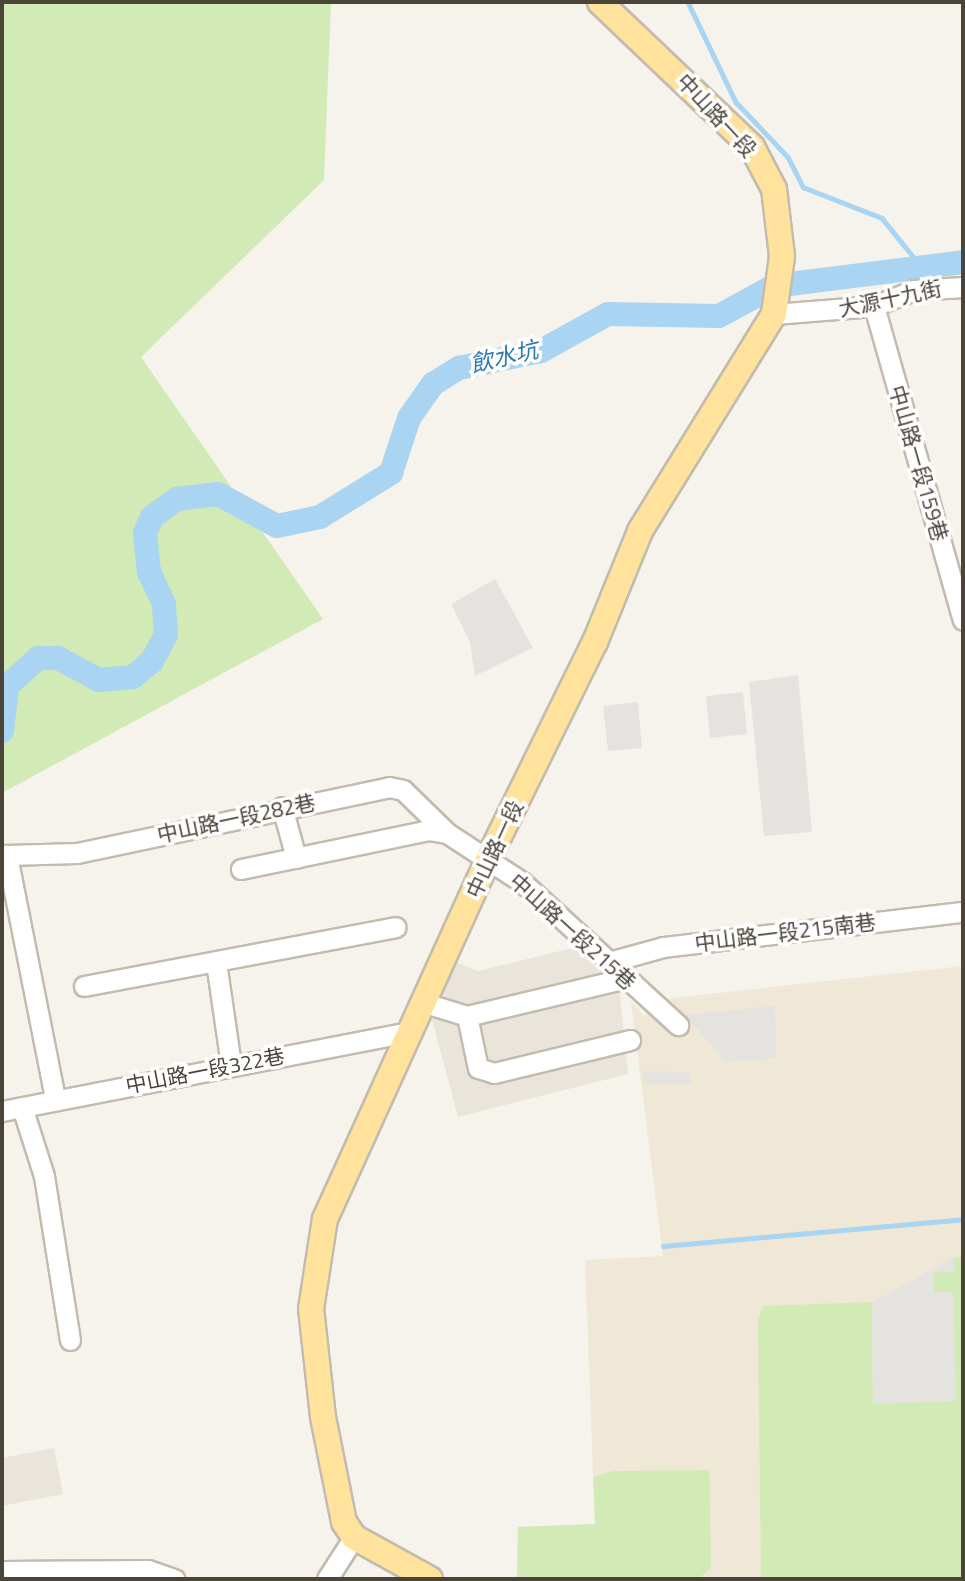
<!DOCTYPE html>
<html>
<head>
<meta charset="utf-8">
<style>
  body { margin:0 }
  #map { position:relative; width:965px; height:1581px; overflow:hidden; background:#f6f3ec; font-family:"Titillium Web","Noto Sans TC",sans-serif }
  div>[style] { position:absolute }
  .residential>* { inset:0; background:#eae5da }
  .education>* { inset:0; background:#efe8d6 }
  .green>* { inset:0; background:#d2eab5 }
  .parking>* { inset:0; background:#e5e3e0 }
  .stream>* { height:4.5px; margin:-2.25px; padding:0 2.25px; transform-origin:2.25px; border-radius:2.25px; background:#a9d4f2 }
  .river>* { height:24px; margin:-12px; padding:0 12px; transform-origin:12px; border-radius:12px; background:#a9d4f2 }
  .roads { filter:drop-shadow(2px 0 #c2bbae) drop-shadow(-2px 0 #c2bbae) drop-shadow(0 2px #c2bbae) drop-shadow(0 -2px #c2bbae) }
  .minor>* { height:19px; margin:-9.5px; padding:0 9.5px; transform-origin:9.5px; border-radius:9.5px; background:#fff }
  .major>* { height:24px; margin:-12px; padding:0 12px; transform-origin:12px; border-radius:12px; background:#ffe39c }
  span { translate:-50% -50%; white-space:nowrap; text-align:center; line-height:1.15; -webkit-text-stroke:7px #fff; paint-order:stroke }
  .street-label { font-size:21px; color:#4b4439 }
  .water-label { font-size:23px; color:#2e7ab2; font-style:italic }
  .frame { position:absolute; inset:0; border:4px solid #4b4439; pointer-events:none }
</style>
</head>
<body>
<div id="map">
  <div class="residential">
    <i style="clip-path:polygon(576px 947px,619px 986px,628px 1074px,458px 1117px,429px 1008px,452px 961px,478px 971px)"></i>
    <i style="clip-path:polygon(54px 1448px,63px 1494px,2px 1506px,2px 1458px)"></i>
  </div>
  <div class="education">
    <i style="clip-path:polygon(963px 966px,963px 1579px,517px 1579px,518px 1527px,595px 1524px,585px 1260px,663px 1256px,631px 1001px,644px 1016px,663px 999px)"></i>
  </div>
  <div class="green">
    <i style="clip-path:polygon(2px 2px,331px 2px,324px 180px,141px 357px,323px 619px,2px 793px)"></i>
    <i style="clip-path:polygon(953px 1258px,963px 1258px,963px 1579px,761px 1579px,758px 1320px,763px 1306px,872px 1302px,873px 1404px,953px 1293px,934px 1293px,934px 1272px,954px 1271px)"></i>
    <i style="clip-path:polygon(709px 1470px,711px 1568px,698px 1579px,517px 1579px,518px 1527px,595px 1524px,593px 1477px,613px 1471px)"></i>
  </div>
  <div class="parking">
    <i style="clip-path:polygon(495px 579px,533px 648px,475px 676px,470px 642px,451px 604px)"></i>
    <i style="clip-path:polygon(798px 675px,812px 832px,764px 836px,749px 682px)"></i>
    <i style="clip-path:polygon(743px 692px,747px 734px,710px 738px,706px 696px)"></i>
    <i style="clip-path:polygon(638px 702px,642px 748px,608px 751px,603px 706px)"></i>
    <i style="clip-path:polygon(775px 1006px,776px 1058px,726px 1062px,685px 1015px)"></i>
    <i style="clip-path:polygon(642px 1071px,691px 1073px,691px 1085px,644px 1083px)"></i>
    <i style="clip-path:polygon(953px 1258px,955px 1271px,934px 1272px,934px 1292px,953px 1292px,956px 1401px,873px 1404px,872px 1302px)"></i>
  </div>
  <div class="stream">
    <i style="left:688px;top:2px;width:111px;rotate:64.4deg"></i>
    <i style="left:736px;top:102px;width:76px;rotate:46.6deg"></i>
    <i style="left:788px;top:157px;width:34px;rotate:63deg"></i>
    <i style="left:803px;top:187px;width:85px;rotate:21.4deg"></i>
    <i style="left:882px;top:218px;width:60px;rotate:51deg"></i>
    <i style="left:663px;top:1246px;width:301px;rotate:-5.1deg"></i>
  </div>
  <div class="river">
    <i style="left:2px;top:731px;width:45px;rotate:-83.7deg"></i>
    <i style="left:7px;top:686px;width:42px;rotate:-42.1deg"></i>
    <i style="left:38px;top:658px;width:20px"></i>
    <i style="left:58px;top:658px;width:47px;rotate:28.2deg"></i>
    <i style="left:99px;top:680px;width:34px;rotate:-5deg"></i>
    <i style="left:133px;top:677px;width:25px;rotate:-40deg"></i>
    <i style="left:152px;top:661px;width:30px;rotate:-62deg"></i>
    <i style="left:166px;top:635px;width:31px;rotate:-94deg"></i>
    <i style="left:164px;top:604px;width:35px;rotate:-115deg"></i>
    <i style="left:149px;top:572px;width:39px;rotate:-96deg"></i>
    <i style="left:145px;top:533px;width:17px;rotate:-66deg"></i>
    <i style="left:152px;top:517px;width:31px;rotate:-36deg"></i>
    <i style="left:177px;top:499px;width:41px;rotate:-7deg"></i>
    <i style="left:218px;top:494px;width:67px;rotate:28.5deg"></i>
    <i style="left:277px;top:526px;width:44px;rotate:-11.8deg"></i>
    <i style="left:320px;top:517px;width:84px;rotate:-31.8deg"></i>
    <i style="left:391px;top:473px;width:58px;rotate:-71.9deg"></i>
    <i style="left:409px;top:418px;width:42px;rotate:-54.8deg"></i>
    <i style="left:433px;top:384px;width:31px;rotate:-32deg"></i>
    <i style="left:459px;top:368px;width:84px;rotate:-11.7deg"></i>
    <i style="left:541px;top:351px;width:77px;rotate:-28.9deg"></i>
    <i style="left:608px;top:314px;width:111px;rotate:1deg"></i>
    <i style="left:719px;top:316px;width:63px;rotate:-28.6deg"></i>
    <i style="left:774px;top:286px;width:191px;rotate:-7.2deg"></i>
  </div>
  <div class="roads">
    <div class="minor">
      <i style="left:874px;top:306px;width:326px;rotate:74.2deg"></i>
      <i style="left:774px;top:314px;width:100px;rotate:-4.6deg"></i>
      <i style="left:874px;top:306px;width:43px;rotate:-21.8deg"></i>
      <i style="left:914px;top:290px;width:49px;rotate:-3.5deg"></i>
      <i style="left:282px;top:807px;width:53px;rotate:74.6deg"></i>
      <i style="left:241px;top:869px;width:192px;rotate:-11.7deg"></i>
      <i style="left:429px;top:830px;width:18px;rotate:9deg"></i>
      <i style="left:447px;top:833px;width:90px;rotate:33.2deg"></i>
      <i style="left:522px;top:882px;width:212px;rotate:42.5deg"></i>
      <i style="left:216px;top:962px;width:104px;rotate:81.7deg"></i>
      <i style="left:609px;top:962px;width:56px;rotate:-15.5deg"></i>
      <i style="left:663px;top:947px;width:302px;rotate:-6.7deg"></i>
      <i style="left:84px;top:986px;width:317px;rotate:-10.7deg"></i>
      <i style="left:425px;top:1003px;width:44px;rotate:17.2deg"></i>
      <i style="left:467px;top:1016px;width:163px;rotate:-13.4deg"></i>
      <i style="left:467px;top:1016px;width:53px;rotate:78.1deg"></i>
      <i style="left:478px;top:1068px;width:17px;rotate:17deg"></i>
      <i style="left:494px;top:1073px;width:140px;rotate:-13.6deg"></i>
      <i style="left:55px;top:1098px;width:248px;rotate:-101.2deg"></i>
      <i style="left:7px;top:855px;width:70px;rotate:-1.6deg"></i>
      <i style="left:77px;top:853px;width:319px;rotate:-11.9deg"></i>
      <i style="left:389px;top:787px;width:14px;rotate:12deg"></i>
      <i style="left:403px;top:790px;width:62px;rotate:44.3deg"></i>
      <i style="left:22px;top:1107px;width:72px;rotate:72.3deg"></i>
      <i style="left:44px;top:1176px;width:166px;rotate:81deg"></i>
      <i style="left:2px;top:1111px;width:415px;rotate:-11deg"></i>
      <i style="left:2px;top:1571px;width:146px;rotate:-0.4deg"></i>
      <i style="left:148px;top:1570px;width:28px;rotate:19deg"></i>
      <i style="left:327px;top:1579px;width:50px;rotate:-57.3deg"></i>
    </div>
    <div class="major">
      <i style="left:430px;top:1579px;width:87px;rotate:-151.1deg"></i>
      <i style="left:354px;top:1537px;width:18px;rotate:-124deg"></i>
      <i style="left:344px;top:1522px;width:107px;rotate:-101.3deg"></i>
      <i style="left:323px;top:1417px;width:109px;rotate:-96.3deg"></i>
      <i style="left:311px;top:1309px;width:91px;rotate:-81.2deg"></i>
      <i style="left:325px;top:1219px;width:397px;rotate:-65.6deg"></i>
      <i style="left:489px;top:857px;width:240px;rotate:-63.8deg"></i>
      <i style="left:595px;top:642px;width:120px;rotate:-67.9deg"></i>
      <i style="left:640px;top:531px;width:255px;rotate:-58.3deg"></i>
      <i style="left:774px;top:314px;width:59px;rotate:-82.1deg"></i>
      <i style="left:782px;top:256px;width:67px;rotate:-96.8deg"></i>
      <i style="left:774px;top:189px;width:47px;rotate:-117.6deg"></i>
      <i style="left:752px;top:147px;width:210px;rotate:-136.4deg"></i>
    </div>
  </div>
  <div class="street-label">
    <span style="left:717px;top:115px;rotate:47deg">中山路一段</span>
    <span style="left:890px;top:298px;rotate:-12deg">大源十九街</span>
    <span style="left:919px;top:463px;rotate:74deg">中山路一段159巷</span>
    <span style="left:236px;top:818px;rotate:-12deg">中山路一段282巷</span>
    <span style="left:494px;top:849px;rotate:-65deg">中山路一段</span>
    <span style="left:573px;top:931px;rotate:42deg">中山路一段215巷</span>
    <span style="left:785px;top:932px;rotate:-7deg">中山路一段215南巷</span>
    <span style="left:205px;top:1070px;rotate:-11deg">中山路一段322巷</span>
  </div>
  <div class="water-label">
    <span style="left:504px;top:357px;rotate:-13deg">飲水坑</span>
  </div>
  <div class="frame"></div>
</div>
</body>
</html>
